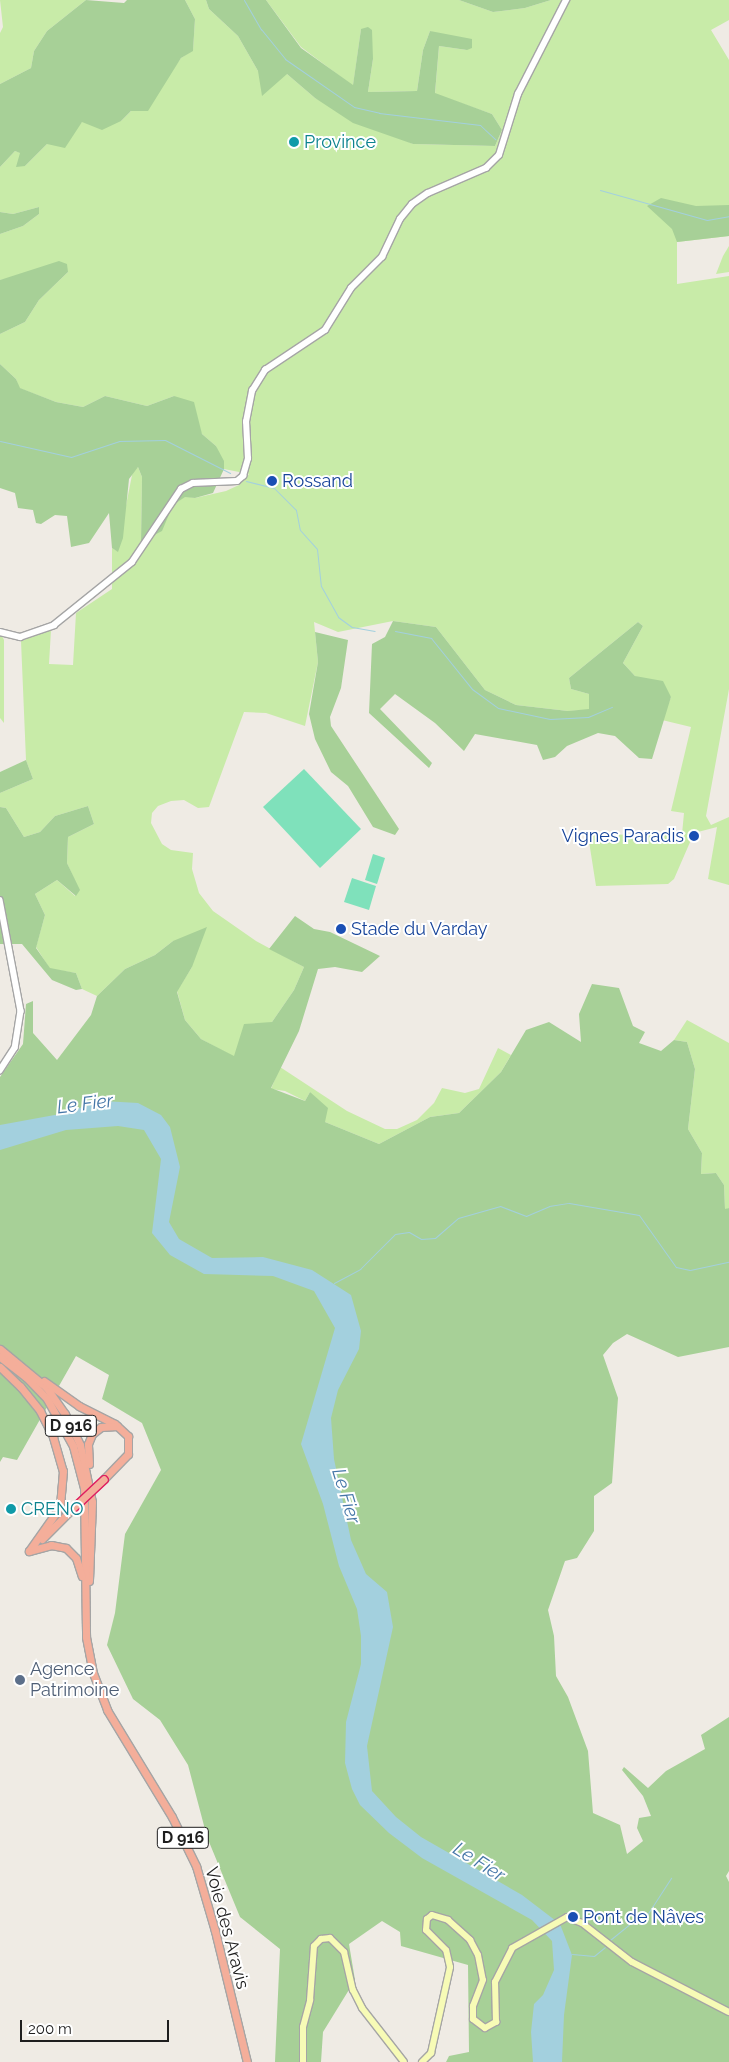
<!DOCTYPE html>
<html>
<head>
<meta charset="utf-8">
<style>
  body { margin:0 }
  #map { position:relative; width:729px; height:2062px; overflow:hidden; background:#efebe4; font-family:Raleway,sans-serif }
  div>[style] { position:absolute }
  .grass>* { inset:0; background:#c8eba8 }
  .forest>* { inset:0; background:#a7d097 }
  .pitch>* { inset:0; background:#7fe1bb }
  .water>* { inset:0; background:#a3d0de }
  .stream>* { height:1px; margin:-0.5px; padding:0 0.5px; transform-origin:0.5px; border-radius:0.5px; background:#a3d0de }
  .roads { filter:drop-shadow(1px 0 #a5a5a5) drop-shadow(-1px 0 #a5a5a5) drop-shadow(0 1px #a5a5a5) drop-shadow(0 -1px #a5a5a5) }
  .tertiary>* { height:5.5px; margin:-2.75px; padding:0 2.75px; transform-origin:2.75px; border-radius:2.75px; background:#fff }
  .secondary>* { height:6px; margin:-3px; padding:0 3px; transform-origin:3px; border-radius:3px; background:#f7fbb6 }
  .trunk>* { height:7px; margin:-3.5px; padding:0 3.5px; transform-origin:3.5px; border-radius:3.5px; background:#f4ae9a }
  .bridges { filter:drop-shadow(1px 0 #de1f60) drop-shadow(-1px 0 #de1f60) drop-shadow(0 1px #de1f60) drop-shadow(0 -1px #de1f60) }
  .trunk-bridge>* { height:7px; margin:-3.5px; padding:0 3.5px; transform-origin:3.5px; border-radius:3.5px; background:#f4ae9a }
  .dots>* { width:14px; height:14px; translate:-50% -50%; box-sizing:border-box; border:2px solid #fff; border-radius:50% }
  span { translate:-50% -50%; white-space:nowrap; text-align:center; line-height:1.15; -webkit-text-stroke:4px #fff; paint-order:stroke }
  .shield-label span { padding:1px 4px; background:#fff; border:1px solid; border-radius:4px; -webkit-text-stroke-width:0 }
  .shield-label { font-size:16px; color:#1e1e1e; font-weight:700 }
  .culture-label { font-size:18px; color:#0d838f }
  .left { translate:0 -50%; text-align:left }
  .transit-label { font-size:18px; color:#164399 }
  .right { translate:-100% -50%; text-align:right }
  .service-label { font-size:18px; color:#4e5e75 }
  .street-label { font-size:18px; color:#1e1e1e }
  .water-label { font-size:19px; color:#4576a8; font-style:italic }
  .scale { position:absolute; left:20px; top:2020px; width:149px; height:22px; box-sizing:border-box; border:2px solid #1e1e1e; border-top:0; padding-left:6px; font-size:15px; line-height:18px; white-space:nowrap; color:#1e1e1e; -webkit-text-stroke:4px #fff; paint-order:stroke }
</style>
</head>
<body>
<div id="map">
  <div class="grass">
    <i style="clip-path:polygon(0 0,86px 0,47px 31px,34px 51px,31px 68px,0 84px,0 33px,3px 27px)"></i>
    <i style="clip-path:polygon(185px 0,206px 0,209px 9px,238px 36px,258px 71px,287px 74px,315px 98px,413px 144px,495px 146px,502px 130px,492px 114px,435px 94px,439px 46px,467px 50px,430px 31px,423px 50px,417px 91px,368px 92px,373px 59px,361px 29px,353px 86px,301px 47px,266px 0,459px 0,493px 12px,525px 8px,551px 0,729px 0,729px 20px,711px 30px,729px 60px,729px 236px,677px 242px,677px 284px,729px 276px,729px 689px,706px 816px,711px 825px,729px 817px,729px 885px,708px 879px,717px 827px,694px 833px,674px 879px,668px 884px,596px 886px,588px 835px,682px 834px,684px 813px,671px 811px,691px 727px,662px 720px,671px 697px,635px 676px,623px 663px,643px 626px,638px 622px,569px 678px,571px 689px,589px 694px,589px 710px,568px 711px,516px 705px,485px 690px,436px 627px,393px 621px,338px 632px,314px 622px,318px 662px,305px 726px,266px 713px,244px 712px,209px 807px,198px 808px,184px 800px,171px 801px,158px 806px,152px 813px,151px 823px,162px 844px,171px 850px,193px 853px,192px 869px,199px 893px,213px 911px,256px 941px,304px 967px,294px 990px,272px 1022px,234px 1057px,201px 1039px,185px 1020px,177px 991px,192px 967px,173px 941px,155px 955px,125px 969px,97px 996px,82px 989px,76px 973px,50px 969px,36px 947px,45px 915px,35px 894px,57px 880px,75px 896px,79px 890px,67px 863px,68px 837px,94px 824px,88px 806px,55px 816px,40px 832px,24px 837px,6px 808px,0 807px,0 793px,33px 779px,26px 760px,21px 641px,51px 630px,49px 664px,73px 665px,76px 613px,112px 589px,112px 548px,117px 551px,133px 470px,138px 467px,142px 477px,141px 541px,173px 505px,185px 496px,195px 498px,226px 491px,239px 485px,249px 474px,224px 469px,216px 446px,202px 434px,174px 396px,147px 406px,105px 396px,83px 407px,56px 402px,19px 388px,16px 379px,0 364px,0 334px,25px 322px,39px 300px,68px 272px,0 280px,0 234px,23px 226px,39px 214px,39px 207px,13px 214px,0 212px,0 167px,15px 151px,21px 153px,17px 166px,25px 166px,47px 144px,82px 122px,121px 121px,171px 72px,181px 58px,193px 50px,195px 19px)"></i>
    <i style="clip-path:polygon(729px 246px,729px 272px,716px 274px,723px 256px)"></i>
    <i style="clip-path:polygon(0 632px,4px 640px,4px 723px,0 718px)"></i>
    <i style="clip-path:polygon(687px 1020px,729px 1043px,729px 1208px,725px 1210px,724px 1185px,716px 1173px,701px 1174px,702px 1153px,688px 1129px,695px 1069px,687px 1042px,674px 1040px)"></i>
    <i style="clip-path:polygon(498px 1048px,511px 1055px,501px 1072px,459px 1113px,430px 1117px,379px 1144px,325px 1122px,310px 1092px,305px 1101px,285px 1091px,271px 1089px,280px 1067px,347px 1111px,385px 1129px,397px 1129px,417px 1120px,434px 1103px,442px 1088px,465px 1093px,479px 1089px)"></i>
  </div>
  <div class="forest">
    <i style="clip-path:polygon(86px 0,124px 3px,127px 0,185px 0,195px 19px,193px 51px,181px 58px,148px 111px,131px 111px,121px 121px,102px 130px,82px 122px,65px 148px,47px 144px,25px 166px,16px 167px,20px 153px,15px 151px,0 167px,0 84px,31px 68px,34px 51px,47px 31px)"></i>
    <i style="clip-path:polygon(206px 0,266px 0,301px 48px,353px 85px,361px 29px,368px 27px,372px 30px,373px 59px,368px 92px,417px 91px,423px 50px,430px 31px,472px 39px,472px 48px,467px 50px,439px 46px,435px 93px,492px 114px,502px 130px,495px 146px,413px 144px,353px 123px,315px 98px,287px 74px,262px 96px,258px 71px,238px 36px,209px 9px)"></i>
    <i style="clip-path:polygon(459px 0,551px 0,525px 8px,493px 12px)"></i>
    <i style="clip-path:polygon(661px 198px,696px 206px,729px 205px,729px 236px,677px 242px,672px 229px,647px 206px)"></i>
    <i style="clip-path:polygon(39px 207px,39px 214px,23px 226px,0 234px,0 212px,13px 214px)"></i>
    <i style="clip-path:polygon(59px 261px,67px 264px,68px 272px,39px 300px,25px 322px,0 334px,0 280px)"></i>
    <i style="clip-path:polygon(0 364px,16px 379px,20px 388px,56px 402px,83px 407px,105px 396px,147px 406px,174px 396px,194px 402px,202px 434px,216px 446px,224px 461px,224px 469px,213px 493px,195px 498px,185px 497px,173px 505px,162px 531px,141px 542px,142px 477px,138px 467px,129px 479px,123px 538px,118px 552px,112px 548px,109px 513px,89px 543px,71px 547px,67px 516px,55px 515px,41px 524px,36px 523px,33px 510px,18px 508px,15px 493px,0 488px)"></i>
    <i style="clip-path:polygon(393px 621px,436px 627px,485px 690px,516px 705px,568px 711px,589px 709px,589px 694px,571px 689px,569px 678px,638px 622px,643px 626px,623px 663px,635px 676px,663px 681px,671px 697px,652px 759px,639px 758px,615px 736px,598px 733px,567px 746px,555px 757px,543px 760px,537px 745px,475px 734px,464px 751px,435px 723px,395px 694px,380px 709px,432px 763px,429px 768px,369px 713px,372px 644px,385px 637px)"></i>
    <i style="clip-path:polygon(315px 632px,348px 640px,341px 688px,330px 717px,331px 726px,399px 829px,395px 835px,373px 827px,348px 786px,331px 772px,315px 739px,309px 714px,318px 662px)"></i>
    <i style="clip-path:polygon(26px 760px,33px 779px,0 793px,0 772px)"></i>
    <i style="clip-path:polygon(88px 806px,94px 824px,68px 837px,67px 863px,80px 890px,76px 896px,57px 880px,35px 894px,45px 915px,36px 948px,50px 968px,76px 973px,82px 989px,76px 990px,52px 980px,22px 944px,0 944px,0 807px,6px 808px,24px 837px,40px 832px,55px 816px)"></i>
    <i style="clip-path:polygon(295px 916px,314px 929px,330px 932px,380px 956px,362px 972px,335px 967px,318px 969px,299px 1031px,271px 1088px,305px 1101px,310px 1092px,328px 1108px,325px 1122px,379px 1144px,430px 1117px,459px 1113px,501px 1072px,526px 1030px,549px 1022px,581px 1042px,579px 1014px,592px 984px,619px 988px,633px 1026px,645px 1032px,639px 1043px,661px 1051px,674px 1040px,687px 1042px,695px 1069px,688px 1129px,702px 1153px,701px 1174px,716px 1173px,724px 1185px,725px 1209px,729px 1208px,729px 1347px,678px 1357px,627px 1334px,613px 1343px,603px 1355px,618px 1398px,612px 1483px,594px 1496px,594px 1531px,577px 1558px,565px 1561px,548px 1610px,554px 1636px,556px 1676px,568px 1697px,588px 1751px,593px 1813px,620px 1825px,627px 1854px,643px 1841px,637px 1828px,639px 1818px,651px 1816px,643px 1796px,622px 1770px,624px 1767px,648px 1788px,666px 1771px,705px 1749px,701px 1735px,729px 1717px,729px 1871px,726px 1876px,729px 1882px,729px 2062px,446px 2062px,449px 2056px,469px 2052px,468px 1965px,401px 1946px,400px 1932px,382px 1921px,349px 1944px,355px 1980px,323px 2032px,321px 2062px,275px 2062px,280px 1949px,240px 1917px,207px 1837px,188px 1765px,160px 1720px,133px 1699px,107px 1645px,115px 1613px,125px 1534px,161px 1470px,142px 1423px,102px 1399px,109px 1375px,76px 1356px,17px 1460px,3px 1457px,0 1462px,0 1077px,23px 1044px,26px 1004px,33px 1001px,33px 1033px,57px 1060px,91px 1015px,97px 996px,125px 969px,155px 955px,173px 941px,207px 927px,192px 967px,177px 992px,185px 1020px,201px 1039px,234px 1056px,244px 1024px,272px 1022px,294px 990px,304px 967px,269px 949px)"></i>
  </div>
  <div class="pitch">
    <i style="clip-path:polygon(304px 769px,361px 829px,320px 868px,263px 807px)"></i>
    <i style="clip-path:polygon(373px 854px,385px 858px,377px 884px,365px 880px)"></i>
    <i style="clip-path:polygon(352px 878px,376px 886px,369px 910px,344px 902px)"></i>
  </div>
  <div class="water">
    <i style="clip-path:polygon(103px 1101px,138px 1103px,161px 1115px,170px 1127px,180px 1167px,169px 1222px,179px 1239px,212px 1258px,263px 1257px,312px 1270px,351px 1295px,361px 1331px,359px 1349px,338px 1390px,331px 1418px,334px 1459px,351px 1540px,366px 1574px,387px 1592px,393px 1627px,367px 1746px,372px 1791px,396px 1817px,421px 1837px,522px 1895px,560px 1924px,572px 1955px,564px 2015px,562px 2062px,533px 2062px,531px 2032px,534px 2004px,543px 1995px,554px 1970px,552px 1941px,532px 1920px,422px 1858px,389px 1833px,360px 1805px,352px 1789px,345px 1763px,346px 1722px,361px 1664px,361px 1636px,357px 1609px,339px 1566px,323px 1504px,301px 1444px,335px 1328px,314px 1291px,273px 1276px,204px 1274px,170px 1255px,152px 1233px,161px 1159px,144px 1130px,118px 1126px,66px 1130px,0 1150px,0 1125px,60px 1114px)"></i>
  </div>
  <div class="stream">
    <i style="left:244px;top:0;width:34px;rotate:60deg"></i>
    <i style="left:261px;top:29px;width:38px;rotate:51deg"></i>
    <i style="left:285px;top:59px;width:84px;rotate:34.8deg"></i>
    <i style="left:354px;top:107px;width:26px;rotate:13deg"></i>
    <i style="left:379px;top:113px;width:102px;rotate:6.8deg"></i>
    <i style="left:480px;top:125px;width:21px;rotate:43deg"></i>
    <i style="left:600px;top:190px;width:111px;rotate:15.7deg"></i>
    <i style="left:707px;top:220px;width:22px;rotate:-10deg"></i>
    <i style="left:0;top:441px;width:73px;rotate:12.7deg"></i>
    <i style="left:71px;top:457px;width:51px;rotate:-18.4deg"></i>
    <i style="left:119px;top:441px;width:46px;rotate:-1.2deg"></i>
    <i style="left:165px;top:440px;width:73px;rotate:26.9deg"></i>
    <i style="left:246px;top:481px;width:29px;rotate:14deg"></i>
    <i style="left:274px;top:488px;width:31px;rotate:45deg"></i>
    <i style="left:296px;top:510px;width:20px;rotate:79deg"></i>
    <i style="left:300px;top:530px;width:25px;rotate:48deg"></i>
    <i style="left:317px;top:549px;width:37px;rotate:84deg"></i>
    <i style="left:321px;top:586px;width:35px;rotate:61deg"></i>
    <i style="left:338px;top:617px;width:17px;rotate:36deg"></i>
    <i style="left:352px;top:627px;width:23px;rotate:10deg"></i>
    <i style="left:395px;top:631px;width:37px;rotate:11deg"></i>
    <i style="left:431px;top:638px;width:65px;rotate:51.2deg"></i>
    <i style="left:472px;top:689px;width:32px;rotate:36deg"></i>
    <i style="left:498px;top:708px;width:53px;rotate:11.9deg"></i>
    <i style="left:550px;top:719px;width:38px;rotate:-3deg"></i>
    <i style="left:588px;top:717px;width:26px;rotate:-23deg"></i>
    <i style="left:334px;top:1283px;width:30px;rotate:-28deg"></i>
    <i style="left:360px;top:1269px;width:49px;rotate:-45deg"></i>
    <i style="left:395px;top:1234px;width:14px;rotate:-8deg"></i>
    <i style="left:409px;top:1232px;width:14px;rotate:30deg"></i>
    <i style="left:421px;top:1239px;width:14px;rotate:-4deg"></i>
    <i style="left:435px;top:1238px;width:30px;rotate:-41deg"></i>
    <i style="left:458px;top:1218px;width:44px;rotate:-15.9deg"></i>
    <i style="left:500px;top:1206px;width:28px;rotate:21deg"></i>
    <i style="left:526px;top:1216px;width:25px;rotate:-23deg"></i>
    <i style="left:549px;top:1206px;width:20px;rotate:-9deg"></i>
    <i style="left:569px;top:1203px;width:71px;rotate:9.7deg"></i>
    <i style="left:639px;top:1215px;width:64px;rotate:54.6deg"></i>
    <i style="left:676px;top:1267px;width:14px;rotate:12deg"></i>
    <i style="left:690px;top:1270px;width:40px;rotate:-12deg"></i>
    <i style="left:610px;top:1940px;width:26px;rotate:-39deg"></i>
    <i style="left:630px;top:1924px;width:16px;rotate:-22deg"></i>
    <i style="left:645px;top:1918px;width:48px;rotate:-57deg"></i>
    <i style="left:572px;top:1954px;width:22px;rotate:5deg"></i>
    <i style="left:594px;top:1956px;width:14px;rotate:-39deg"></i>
  </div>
  <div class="roads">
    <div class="tertiary">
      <i style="left:0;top:632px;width:21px;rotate:14deg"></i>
      <i style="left:20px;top:637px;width:36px;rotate:-19deg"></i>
      <i style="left:54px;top:625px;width:100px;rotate:-38.9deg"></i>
      <i style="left:132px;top:562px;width:88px;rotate:-56.1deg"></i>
      <i style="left:181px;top:489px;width:13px;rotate:-27deg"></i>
      <i style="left:193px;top:483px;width:44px;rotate:-2.6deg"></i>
      <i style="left:237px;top:481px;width:8px;rotate:-40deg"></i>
      <i style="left:243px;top:476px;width:18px;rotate:-74deg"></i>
      <i style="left:248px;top:459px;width:37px;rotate:-93deg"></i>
      <i style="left:246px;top:422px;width:32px;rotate:-79deg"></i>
      <i style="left:252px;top:391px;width:25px;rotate:-58deg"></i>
      <i style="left:265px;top:370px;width:72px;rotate:-33.7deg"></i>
      <i style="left:325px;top:330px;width:49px;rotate:-58.2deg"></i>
      <i style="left:351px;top:288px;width:44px;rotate:-45deg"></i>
      <i style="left:382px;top:257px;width:42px;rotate:-64.7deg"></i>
      <i style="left:400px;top:219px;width:19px;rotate:-51deg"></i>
      <i style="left:412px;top:204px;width:19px;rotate:-35deg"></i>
      <i style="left:428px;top:193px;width:63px;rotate:-23.3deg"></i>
      <i style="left:486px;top:168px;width:18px;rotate:-45deg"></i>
      <i style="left:499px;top:155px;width:64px;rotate:-72.7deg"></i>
      <i style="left:518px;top:94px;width:106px;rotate:-62.9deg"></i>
      <i style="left:0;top:900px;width:113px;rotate:79.3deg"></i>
      <i style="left:21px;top:1011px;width:37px;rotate:99deg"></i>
      <i style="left:15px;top:1048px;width:27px;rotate:123deg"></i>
    </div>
    <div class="secondary">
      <i style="left:303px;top:2062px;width:35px;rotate:-90deg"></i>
      <i style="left:303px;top:2027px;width:28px;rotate:-75deg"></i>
      <i style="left:310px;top:2000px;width:54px;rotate:-85.8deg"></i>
      <i style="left:314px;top:1946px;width:10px;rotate:-45deg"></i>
      <i style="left:321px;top:1939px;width:9px;rotate:-6deg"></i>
      <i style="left:330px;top:1938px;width:20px;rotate:45deg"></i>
      <i style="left:344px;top:1952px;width:39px;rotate:77deg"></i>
      <i style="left:353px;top:1990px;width:20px;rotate:63deg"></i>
      <i style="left:362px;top:2008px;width:68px;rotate:52.1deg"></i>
      <i style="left:422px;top:2062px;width:13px;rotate:-45deg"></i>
      <i style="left:431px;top:2053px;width:88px;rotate:-77.5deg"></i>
      <i style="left:450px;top:1967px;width:17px;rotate:-103deg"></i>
      <i style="left:446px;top:1950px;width:28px;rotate:-135deg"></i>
      <i style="left:426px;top:1930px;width:11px;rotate:-85deg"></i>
      <i style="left:427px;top:1919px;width:6px;rotate:-39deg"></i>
      <i style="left:432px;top:1915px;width:17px;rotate:17deg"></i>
      <i style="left:448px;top:1920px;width:30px;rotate:42deg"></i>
      <i style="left:470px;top:1940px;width:17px;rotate:62deg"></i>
      <i style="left:478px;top:1955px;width:25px;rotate:79deg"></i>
      <i style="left:483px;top:1980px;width:28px;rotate:111deg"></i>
      <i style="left:473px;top:2006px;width:13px;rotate:90deg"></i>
      <i style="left:473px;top:2019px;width:15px;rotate:37deg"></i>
      <i style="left:485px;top:2028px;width:13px;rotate:-29deg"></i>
      <i style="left:496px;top:2022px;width:40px;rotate:-91.4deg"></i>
      <i style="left:495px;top:1982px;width:38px;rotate:-63deg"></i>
      <i style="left:512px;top:1948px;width:63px;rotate:-29.4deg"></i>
      <i style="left:567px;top:1917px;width:16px;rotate:22deg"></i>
      <i style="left:582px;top:1923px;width:63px;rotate:38deg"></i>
      <i style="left:632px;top:1962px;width:109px;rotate:27.3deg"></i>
    </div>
    <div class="trunk">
      <i style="left:0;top:1349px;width:60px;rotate:39.6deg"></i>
      <i style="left:46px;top:1387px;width:33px;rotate:55deg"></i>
      <i style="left:65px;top:1414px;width:34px;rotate:64deg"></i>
      <i style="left:80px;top:1445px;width:58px;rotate:78.1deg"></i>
      <i style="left:92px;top:1502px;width:79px;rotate:92.2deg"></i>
      <i style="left:0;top:1357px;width:33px;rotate:38deg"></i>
      <i style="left:26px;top:1377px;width:30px;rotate:46deg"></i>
      <i style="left:47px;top:1399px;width:54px;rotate:61deg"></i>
      <i style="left:73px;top:1446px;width:43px;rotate:75.3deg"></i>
      <i style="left:84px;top:1488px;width:149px;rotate:89.2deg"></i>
      <i style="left:86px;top:1637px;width:37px;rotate:79deg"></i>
      <i style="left:93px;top:1673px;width:40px;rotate:69deg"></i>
      <i style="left:107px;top:1710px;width:125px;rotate:58.7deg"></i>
      <i style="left:172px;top:1817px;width:55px;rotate:63.9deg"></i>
      <i style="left:196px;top:1866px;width:68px;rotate:73.7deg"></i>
      <i style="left:215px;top:1931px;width:135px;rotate:76.3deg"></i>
      <i style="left:0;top:1367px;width:28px;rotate:44deg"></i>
      <i style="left:20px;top:1386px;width:32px;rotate:51deg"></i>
      <i style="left:40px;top:1411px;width:29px;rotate:63deg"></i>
      <i style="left:53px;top:1437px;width:35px;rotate:74deg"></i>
      <i style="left:63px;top:1471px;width:36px;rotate:95deg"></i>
      <i style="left:60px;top:1507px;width:54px;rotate:125.2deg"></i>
      <i style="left:44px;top:1381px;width:43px;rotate:35.5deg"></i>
      <i style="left:79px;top:1406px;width:40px;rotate:26.6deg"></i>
      <i style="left:115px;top:1424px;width:18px;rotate:43deg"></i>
      <i style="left:128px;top:1436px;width:18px;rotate:90deg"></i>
      <i style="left:128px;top:1454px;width:35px;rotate:134deg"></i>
      <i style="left:89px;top:1464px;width:20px;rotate:-93deg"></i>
      <i style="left:88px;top:1444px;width:11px;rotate:-68deg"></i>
      <i style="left:92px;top:1434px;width:11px;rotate:-38deg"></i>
      <i style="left:101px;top:1427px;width:16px;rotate:-4deg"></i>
      <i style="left:42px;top:1539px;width:44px;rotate:-45deg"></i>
      <i style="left:29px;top:1551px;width:23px;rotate:-15deg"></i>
      <i style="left:51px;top:1545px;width:15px;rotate:11deg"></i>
      <i style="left:66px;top:1548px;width:14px;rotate:45deg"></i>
      <i style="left:76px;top:1558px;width:19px;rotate:72deg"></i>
    </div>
  </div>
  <div class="bridges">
    <div class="trunk-bridge">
      <i style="left:73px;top:1508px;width:42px;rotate:-43.1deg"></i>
    </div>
  </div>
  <div class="dots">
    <i style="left:294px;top:142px;background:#0f9aa8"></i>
    <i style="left:272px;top:481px;background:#1a4fb4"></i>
    <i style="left:694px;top:836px;background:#1a4fb4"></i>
    <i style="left:341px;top:929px;background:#1a4fb4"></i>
    <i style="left:11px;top:1509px;background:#0f9aa8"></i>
    <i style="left:20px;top:1680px;background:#5c6f8a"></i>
    <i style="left:573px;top:1917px;background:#1a4fb4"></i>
  </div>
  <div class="shield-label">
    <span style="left:71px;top:1426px">D 916</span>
    <span style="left:183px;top:1838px">D 916</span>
  </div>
  <div class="culture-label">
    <span class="left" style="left:304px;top:142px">Province</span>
    <span class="left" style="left:21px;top:1509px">CRENO</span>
  </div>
  <div class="transit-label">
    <span class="left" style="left:282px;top:481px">Rossand</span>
    <span class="right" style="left:684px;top:836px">Vignes Paradis</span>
    <span class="left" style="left:351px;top:929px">Stade du Varday</span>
    <span class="left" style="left:583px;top:1917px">Pont de Nâves</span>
  </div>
  <div class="service-label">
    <span class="left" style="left:30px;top:1680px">Agence<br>Patrimoine</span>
  </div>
  <div class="street-label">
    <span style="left:227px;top:1928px;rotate:75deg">Voie des Aravis</span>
  </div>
  <div class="water-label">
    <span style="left:85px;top:1104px;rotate:-7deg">Le Fier</span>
    <span style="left:346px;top:1496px;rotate:73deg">Le Fier</span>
    <span style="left:479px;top:1862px;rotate:32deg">Le Fier</span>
  </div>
  <div class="scale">200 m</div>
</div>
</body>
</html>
